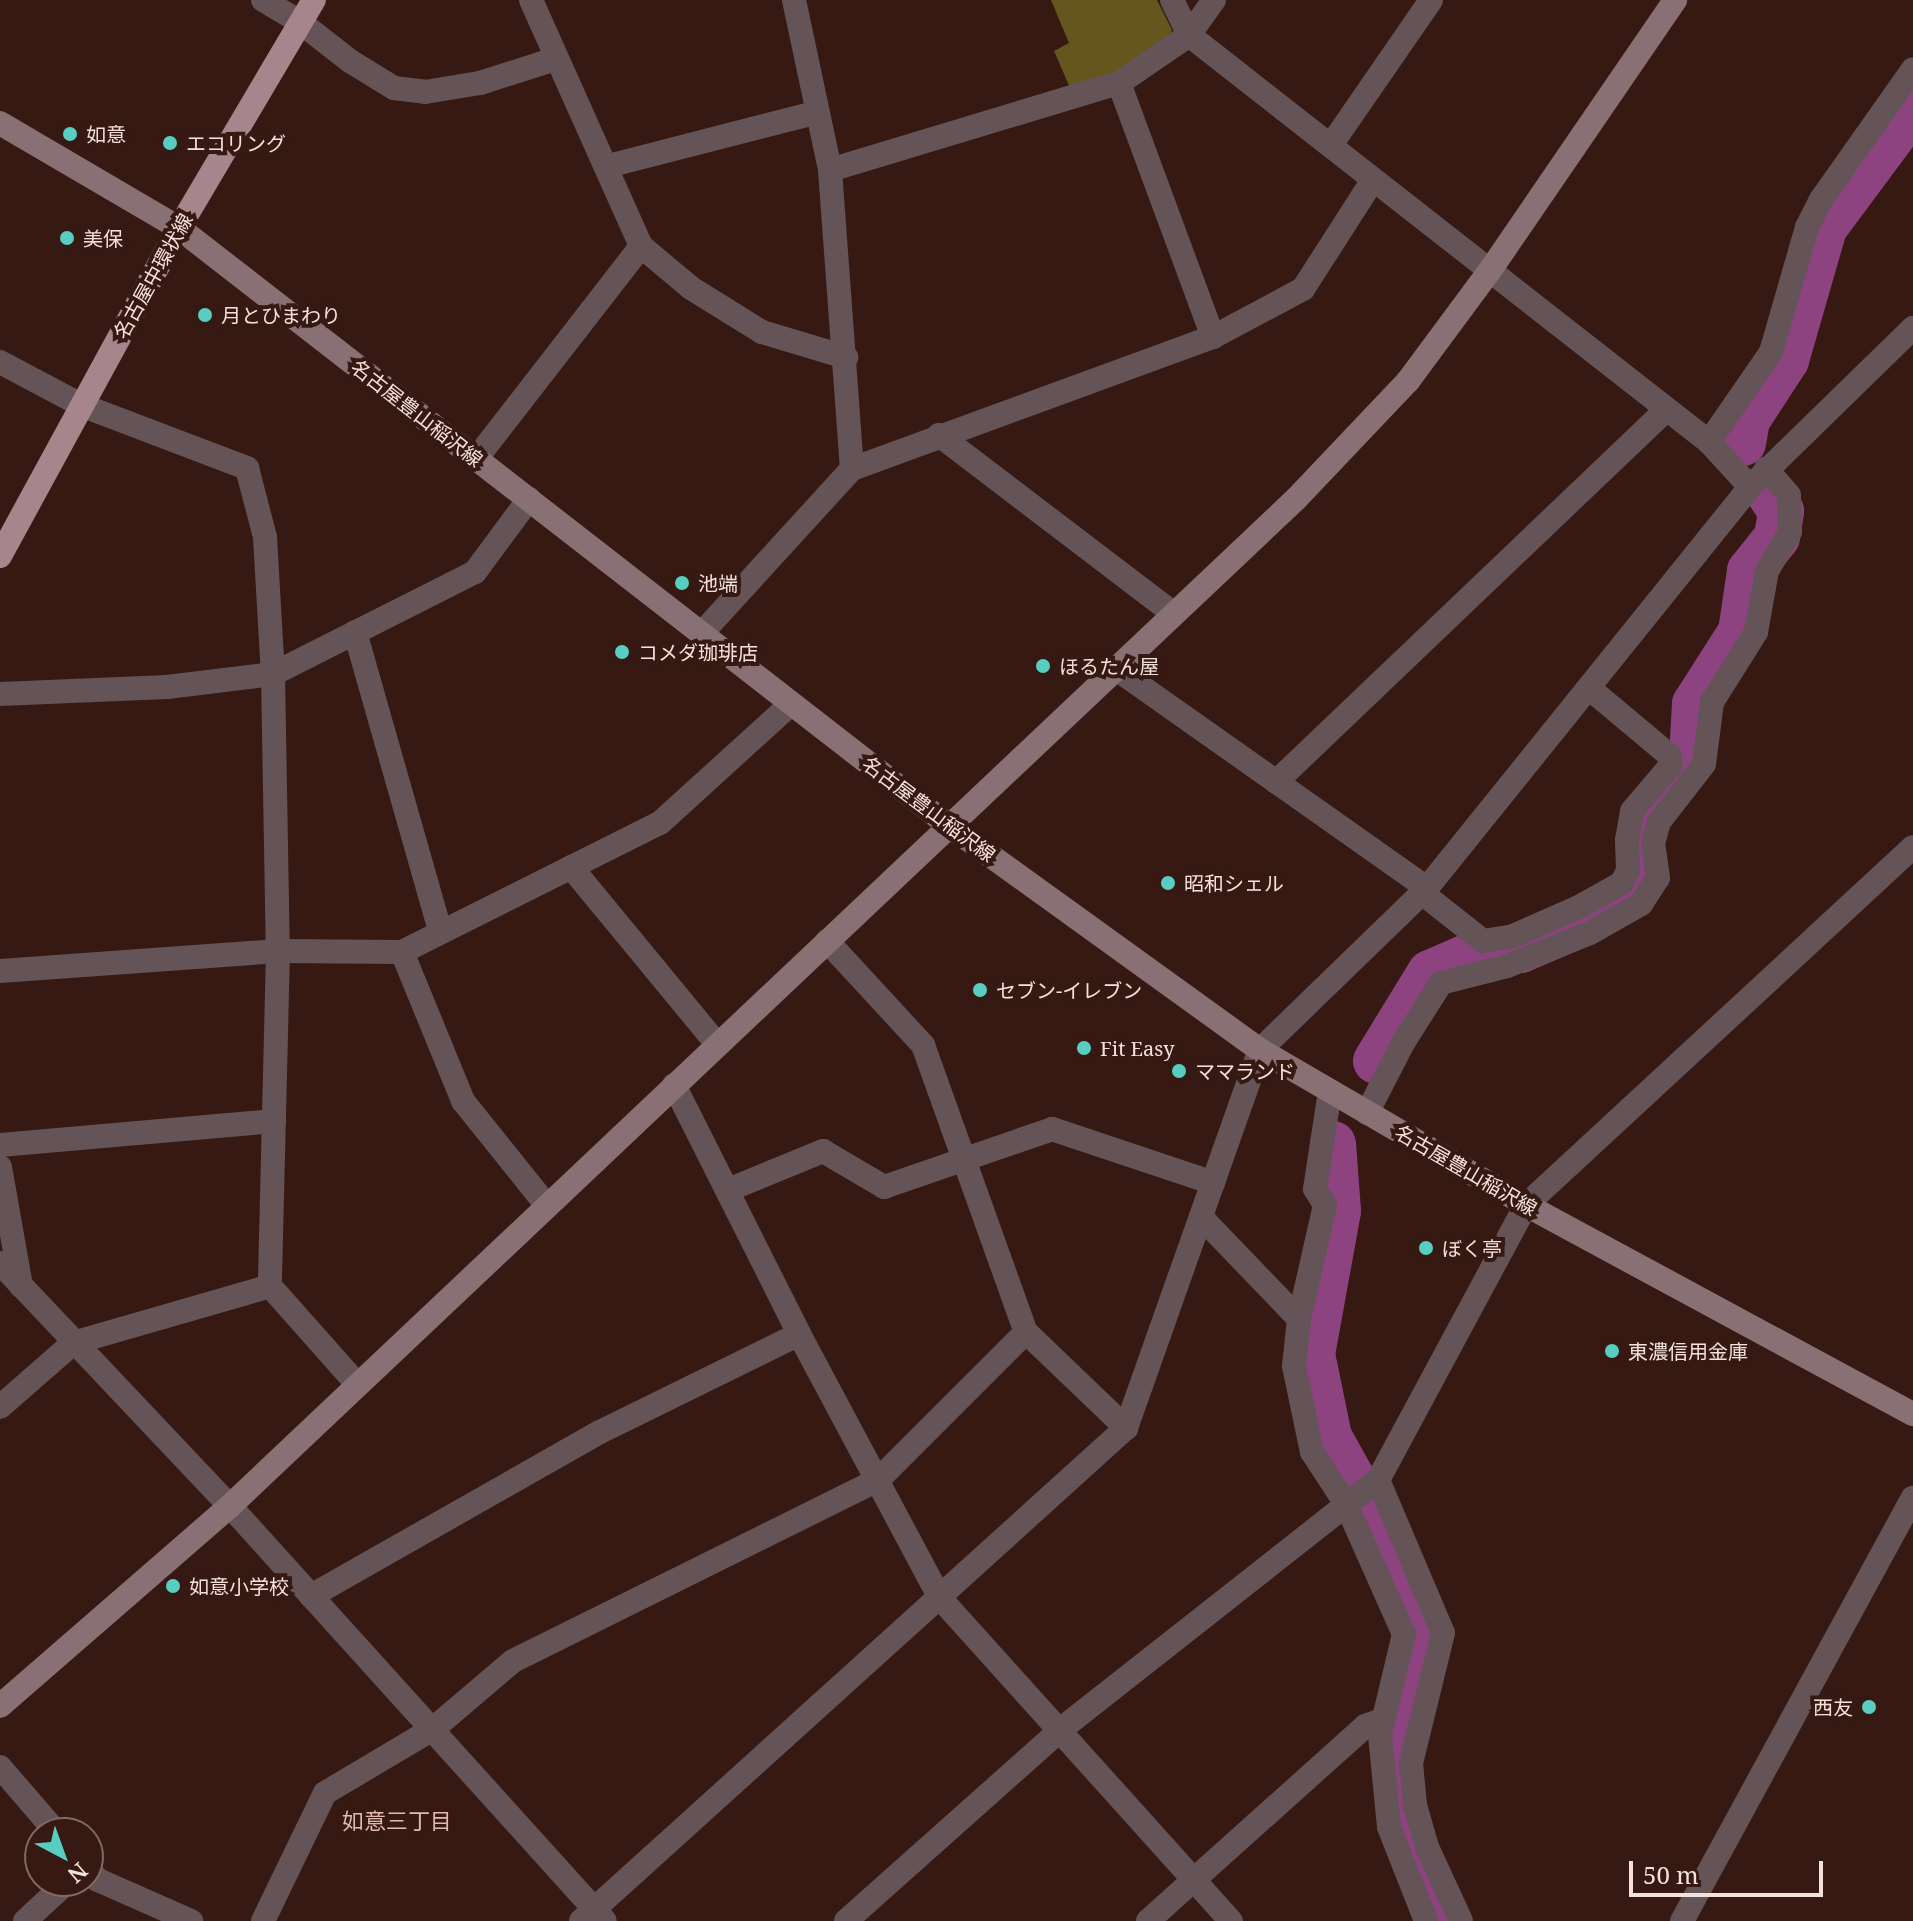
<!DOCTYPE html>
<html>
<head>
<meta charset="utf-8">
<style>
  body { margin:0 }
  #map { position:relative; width:1913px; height:1921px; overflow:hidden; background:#361912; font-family:"Noto Serif","Noto Sans JP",serif }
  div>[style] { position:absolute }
  .forest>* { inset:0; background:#64561d }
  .river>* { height:46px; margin:-23px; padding:0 23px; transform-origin:23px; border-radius:23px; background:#8e4381 }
  .street>* { height:24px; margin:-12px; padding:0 12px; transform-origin:12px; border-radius:12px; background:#645457 }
  .secondary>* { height:24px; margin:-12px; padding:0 12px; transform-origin:12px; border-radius:12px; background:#897075 }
  .primary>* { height:24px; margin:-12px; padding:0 12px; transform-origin:12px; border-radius:12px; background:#a6858c }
  .dots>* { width:22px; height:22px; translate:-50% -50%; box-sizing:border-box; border:4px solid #361912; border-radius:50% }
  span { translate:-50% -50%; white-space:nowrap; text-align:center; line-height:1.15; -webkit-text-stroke:8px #361912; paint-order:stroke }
  .poi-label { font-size:20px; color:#f5e1db }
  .left { translate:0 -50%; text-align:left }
  .right { translate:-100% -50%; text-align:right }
  .street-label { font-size:20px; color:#f5e1db }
  .neighbourhood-label { font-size:22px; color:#e0b9af }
  .north { position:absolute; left:24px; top:1817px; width:80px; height:80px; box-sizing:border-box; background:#361912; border:2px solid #826962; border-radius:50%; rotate:139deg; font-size:22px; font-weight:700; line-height:32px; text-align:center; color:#f5e1db }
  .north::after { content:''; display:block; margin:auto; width:28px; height:36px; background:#57cec1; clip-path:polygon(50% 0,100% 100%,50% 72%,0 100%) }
  .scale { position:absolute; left:1629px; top:1861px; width:194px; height:36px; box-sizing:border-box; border:4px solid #f5e1db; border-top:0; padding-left:10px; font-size:24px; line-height:28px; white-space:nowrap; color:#f5e1db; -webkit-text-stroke:6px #361912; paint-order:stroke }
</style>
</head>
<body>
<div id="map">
  <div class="forest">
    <i style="clip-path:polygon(1051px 0,1157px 0,1172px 30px,1168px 40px,1110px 78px,1071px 90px,1054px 51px,1069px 43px)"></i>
  </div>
  <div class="river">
    <i style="left:1743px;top:443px;width:23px;rotate:-80deg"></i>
    <i style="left:1747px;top:420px;width:72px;rotate:-57deg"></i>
    <i style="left:1786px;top:360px;width:137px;rotate:-73.9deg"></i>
    <i style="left:1824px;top:228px;width:149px;rotate:-53.4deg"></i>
    <i style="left:1376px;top:1061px;width:103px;rotate:-58.5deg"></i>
    <i style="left:1430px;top:973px;width:40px;rotate:-23.4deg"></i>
    <i style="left:1467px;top:957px;width:54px;rotate:-7.4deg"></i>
    <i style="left:1521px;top:950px;width:63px;rotate:-23.3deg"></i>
    <i style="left:1579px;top:925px;width:60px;rotate:-28.7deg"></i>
    <i style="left:1632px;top:896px;width:27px;rotate:-68deg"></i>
    <i style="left:1642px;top:871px;width:23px;rotate:-97deg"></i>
    <i style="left:1639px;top:848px;width:33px;rotate:-78deg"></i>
    <i style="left:1646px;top:816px;width:75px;rotate:-52.1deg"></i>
    <i style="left:1692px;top:757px;width:53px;rotate:-86.8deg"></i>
    <i style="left:1695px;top:704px;width:85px;rotate:-57.4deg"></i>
    <i style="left:1741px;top:632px;width:62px;rotate:-81.6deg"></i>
    <i style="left:1750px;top:571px;width:43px;rotate:-51.5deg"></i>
    <i style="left:1777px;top:537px;width:26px;rotate:-81deg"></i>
    <i style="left:1781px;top:511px;width:22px;rotate:-124deg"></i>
    <i style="left:1333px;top:1144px;width:67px;rotate:85.7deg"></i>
    <i style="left:1338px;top:1211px;width:145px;rotate:100.3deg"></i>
    <i style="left:1312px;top:1354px;width:85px;rotate:78.4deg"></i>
    <i style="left:1329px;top:1437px;width:101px;rotate:60.9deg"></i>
    <i style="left:1378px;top:1525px;width:115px;rotate:67deg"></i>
    <i style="left:1423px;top:1631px;width:133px;rotate:101.3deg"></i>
    <i style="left:1397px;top:1761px;width:62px;rotate:84.5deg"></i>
    <i style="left:1403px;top:1823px;width:106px;rotate:67.3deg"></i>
  </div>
  <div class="street">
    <i style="left:263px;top:0;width:43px;rotate:30.7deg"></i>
    <i style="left:300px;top:22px;width:63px;rotate:38deg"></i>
    <i style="left:350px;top:61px;width:52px;rotate:31.5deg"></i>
    <i style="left:394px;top:88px;width:31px;rotate:7deg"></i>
    <i style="left:425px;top:92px;width:56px;rotate:-9.3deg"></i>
    <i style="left:480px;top:83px;width:79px;rotate:-17.7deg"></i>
    <i style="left:531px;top:0;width:269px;rotate:65.9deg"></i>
    <i style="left:641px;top:246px;width:65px;rotate:40deg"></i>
    <i style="left:691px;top:288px;width:84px;rotate:31.8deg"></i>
    <i style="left:762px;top:332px;width:88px;rotate:16.6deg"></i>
    <i style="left:794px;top:0;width:174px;rotate:78deg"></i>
    <i style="left:830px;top:170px;width:300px;rotate:85.8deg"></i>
    <i style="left:1172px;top:0;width:39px;rotate:64deg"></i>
    <i style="left:1189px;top:35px;width:660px;rotate:38.05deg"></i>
    <i style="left:1119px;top:83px;width:271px;rotate:69.7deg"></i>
    <i style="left:1331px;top:145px;width:176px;rotate:-55.4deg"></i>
    <i style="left:608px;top:166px;width:214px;rotate:-14.4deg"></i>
    <i style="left:830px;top:170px;width:302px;rotate:-16.8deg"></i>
    <i style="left:1119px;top:83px;width:85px;rotate:-34.4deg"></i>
    <i style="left:1189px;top:35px;width:43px;rotate:-54.5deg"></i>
    <i style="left:0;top:362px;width:92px;rotate:28deg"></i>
    <i style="left:81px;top:405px;width:178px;rotate:20.8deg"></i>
    <i style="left:247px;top:468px;width:71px;rotate:75.4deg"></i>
    <i style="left:265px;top:537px;width:137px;rotate:86.7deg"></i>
    <i style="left:273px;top:674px;width:277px;rotate:89deg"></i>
    <i style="left:278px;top:951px;width:335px;rotate:91.4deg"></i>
    <i style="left:270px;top:1286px;width:132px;rotate:48.4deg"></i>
    <i style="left:939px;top:435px;width:294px;rotate:37.3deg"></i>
    <i style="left:476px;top:459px;width:269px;rotate:-52.2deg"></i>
    <i style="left:1757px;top:480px;width:218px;rotate:-44.3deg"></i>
    <i style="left:355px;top:632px;width:311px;rotate:74.1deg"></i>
    <i style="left:702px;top:633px;width:222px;rotate:-47.6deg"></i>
    <i style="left:852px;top:469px;width:384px;rotate:-20.1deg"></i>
    <i style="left:1213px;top:337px;width:102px;rotate:-28.1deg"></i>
    <i style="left:1303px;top:289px;width:130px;rotate:-57.3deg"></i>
    <i style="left:1115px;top:668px;width:382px;rotate:35.2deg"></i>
    <i style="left:0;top:694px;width:167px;rotate:-2.4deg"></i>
    <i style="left:167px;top:687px;width:107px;rotate:-7deg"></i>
    <i style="left:273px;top:674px;width:226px;rotate:-26.8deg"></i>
    <i style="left:475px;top:572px;width:91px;rotate:-53.5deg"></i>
    <i style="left:1276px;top:782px;width:540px;rotate:-43.65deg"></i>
    <i style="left:571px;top:867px;width:228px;rotate:50.5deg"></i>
    <i style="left:1422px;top:893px;width:78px;rotate:38.2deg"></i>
    <i style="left:1483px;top:941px;width:30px;rotate:-9deg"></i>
    <i style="left:1513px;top:936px;width:72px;rotate:-23.7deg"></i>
    <i style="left:1579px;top:907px;width:49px;rotate:-29.2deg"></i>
    <i style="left:1622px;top:883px;width:14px;rotate:-65deg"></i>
    <i style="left:1628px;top:870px;width:30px;rotate:-92deg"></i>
    <i style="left:1627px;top:840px;width:29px;rotate:-80deg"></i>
    <i style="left:1632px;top:811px;width:60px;rotate:-49.7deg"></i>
    <i style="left:1671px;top:765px;width:10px;rotate:-101deg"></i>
    <i style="left:1669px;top:755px;width:104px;rotate:-140.1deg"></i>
    <i style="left:827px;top:941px;width:142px;rotate:47.3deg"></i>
    <i style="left:923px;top:1045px;width:305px;rotate:70.3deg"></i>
    <i style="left:1026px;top:1332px;width:139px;rotate:43.8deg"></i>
    <i style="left:402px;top:952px;width:161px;rotate:67.7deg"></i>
    <i style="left:463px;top:1101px;width:134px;rotate:51.3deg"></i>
    <i style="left:0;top:971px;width:279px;rotate:-4.1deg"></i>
    <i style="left:278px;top:951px;width:124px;rotate:0.5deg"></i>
    <i style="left:402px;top:952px;width:288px;rotate:-26.6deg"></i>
    <i style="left:660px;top:823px;width:177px;rotate:-42.3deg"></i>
    <i style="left:674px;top:1085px;width:279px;rotate:63.3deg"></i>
    <i style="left:799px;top:1334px;width:299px;rotate:61.9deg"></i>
    <i style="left:940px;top:1598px;width:435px;rotate:48deg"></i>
    <i style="left:1330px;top:1091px;width:99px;rotate:98.7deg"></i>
    <i style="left:1315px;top:1189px;width:19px;rotate:58deg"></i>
    <i style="left:1325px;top:1205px;width:117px;rotate:102.8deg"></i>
    <i style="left:1299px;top:1319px;width:47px;rotate:96.1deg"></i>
    <i style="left:1294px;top:1366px;width:88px;rotate:78.2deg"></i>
    <i style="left:1312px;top:1452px;width:62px;rotate:56.8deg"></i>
    <i style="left:1346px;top:1504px;width:142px;rotate:66deg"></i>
    <i style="left:1404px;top:1634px;width:104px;rotate:103.4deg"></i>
    <i style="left:1380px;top:1735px;width:92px;rotate:84.4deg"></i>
    <i style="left:1389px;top:1827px;width:101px;rotate:68.5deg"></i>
    <i style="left:1367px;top:1113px;width:79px;rotate:-62.8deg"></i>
    <i style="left:1403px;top:1043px;width:71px;rotate:-57.7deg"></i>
    <i style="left:1441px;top:983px;width:68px;rotate:-14.4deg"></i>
    <i style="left:1507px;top:966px;width:89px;rotate:-21.7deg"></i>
    <i style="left:1590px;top:933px;width:59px;rotate:-29.6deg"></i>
    <i style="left:1641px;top:904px;width:31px;rotate:-57deg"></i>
    <i style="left:1658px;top:878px;width:34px;rotate:-98deg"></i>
    <i style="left:1653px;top:844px;width:23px;rotate:-75deg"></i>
    <i style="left:1659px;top:822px;width:73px;rotate:-52.2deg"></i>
    <i style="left:1704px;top:764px;width:63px;rotate:-82.6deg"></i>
    <i style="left:1712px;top:702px;width:83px;rotate:-57.8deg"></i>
    <i style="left:1756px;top:632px;width:62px;rotate:-79.8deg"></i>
    <i style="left:1767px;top:571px;width:45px;rotate:-59.5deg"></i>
    <i style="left:1790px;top:532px;width:37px;rotate:-92deg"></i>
    <i style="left:1789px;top:495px;width:35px;rotate:-131deg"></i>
    <i style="left:0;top:1145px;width:275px;rotate:-5deg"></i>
    <i style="left:0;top:1167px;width:121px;rotate:80deg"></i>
    <i style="left:728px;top:1190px;width:103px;rotate:-22.3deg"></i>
    <i style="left:823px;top:1151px;width:71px;rotate:30.5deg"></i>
    <i style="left:884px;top:1187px;width:178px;rotate:-19deg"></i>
    <i style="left:1052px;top:1129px;width:170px;rotate:18.5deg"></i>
    <i style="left:1201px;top:1217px;width:141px;rotate:46.1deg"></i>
    <i style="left:0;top:1263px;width:335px;rotate:46.6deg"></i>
    <i style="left:230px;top:1506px;width:559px;rotate:47.9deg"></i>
    <i style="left:0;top:1407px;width:97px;rotate:-41.2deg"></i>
    <i style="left:73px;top:1343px;width:205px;rotate:-16.1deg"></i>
    <i style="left:1378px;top:1480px;width:166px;rotate:67deg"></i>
    <i style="left:1443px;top:1633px;width:134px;rotate:103.8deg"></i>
    <i style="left:1411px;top:1763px;width:42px;rotate:84.6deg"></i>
    <i style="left:1415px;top:1805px;width:44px;rotate:74.1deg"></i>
    <i style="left:1427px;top:1847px;width:81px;rotate:65.3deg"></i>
    <i style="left:311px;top:1596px;width:332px;rotate:-29.6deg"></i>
    <i style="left:600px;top:1432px;width:222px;rotate:-26.2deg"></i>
    <i style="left:0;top:1767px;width:87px;rotate:49.2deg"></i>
    <i style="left:88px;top:1869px;width:15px;rotate:48deg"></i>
    <i style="left:98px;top:1880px;width:102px;rotate:23.8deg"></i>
    <i style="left:25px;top:1921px;width:59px;rotate:-42.9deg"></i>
    <i style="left:263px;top:1921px;width:142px;rotate:-64.2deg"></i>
    <i style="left:325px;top:1793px;width:126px;rotate:-30.7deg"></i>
    <i style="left:433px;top:1729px;width:105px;rotate:-40.4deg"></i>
    <i style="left:513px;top:1661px;width:407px;rotate:-26.4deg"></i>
    <i style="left:878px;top:1480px;width:209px;rotate:-45deg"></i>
    <i style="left:581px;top:1921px;width:735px;rotate:-42.13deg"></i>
    <i style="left:1126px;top:1428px;width:401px;rotate:-70.5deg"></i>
    <i style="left:1260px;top:1050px;width:233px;rotate:-44.1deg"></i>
    <i style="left:1427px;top:888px;width:515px;rotate:-51.15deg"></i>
    <i style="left:1750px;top:487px;width:61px;rotate:-132.3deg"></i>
    <i style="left:1709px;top:442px;width:109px;rotate:-55.4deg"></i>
    <i style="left:1771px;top:352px;width:130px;rotate:-73.9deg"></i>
    <i style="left:1807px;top:227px;width:29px;rotate:-63deg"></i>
    <i style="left:1820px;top:201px;width:161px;rotate:-54.8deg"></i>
    <i style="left:846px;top:1921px;width:287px;rotate:-41.7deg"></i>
    <i style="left:1060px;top:1730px;width:405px;rotate:-38.2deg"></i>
    <i style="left:1378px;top:1480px;width:312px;rotate:-61.7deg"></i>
    <i style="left:1526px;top:1205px;width:527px;rotate:-42.77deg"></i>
    <i style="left:1148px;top:1921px;width:292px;rotate:-41.9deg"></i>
    <i style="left:1365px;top:1726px;width:20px;rotate:-20deg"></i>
    <i style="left:1682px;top:1921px;width:482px;rotate:-61.4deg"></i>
  </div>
  <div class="secondary">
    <i style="left:0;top:123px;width:208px;rotate:30.4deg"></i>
    <i style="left:179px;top:228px;width:974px;rotate:37.82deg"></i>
    <i style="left:948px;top:825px;width:385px;rotate:35.8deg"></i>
    <i style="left:1260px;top:1050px;width:308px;rotate:30.2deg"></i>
    <i style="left:1526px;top:1205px;width:440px;rotate:28.4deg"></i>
    <i style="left:0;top:1706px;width:305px;rotate:-41deg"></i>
    <i style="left:230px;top:1506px;width:1466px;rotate:-43.37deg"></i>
    <i style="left:1296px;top:499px;width:163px;rotate:-46.5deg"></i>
    <i style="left:1408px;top:381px;width:139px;rotate:-53.5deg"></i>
    <i style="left:1491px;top:269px;width:326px;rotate:-55.6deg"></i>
  </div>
  <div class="primary">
    <i style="left:0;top:556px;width:374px;rotate:-61.4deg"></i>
    <i style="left:179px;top:228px;width:265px;rotate:-59.4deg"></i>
  </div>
  <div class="dots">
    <i style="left:70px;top:134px;background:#57cec1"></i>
    <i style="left:170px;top:143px;background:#57cec1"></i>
    <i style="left:67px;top:238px;background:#57cec1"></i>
    <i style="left:205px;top:315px;background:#57cec1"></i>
    <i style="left:682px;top:583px;background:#57cec1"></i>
    <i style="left:622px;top:652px;background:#57cec1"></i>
    <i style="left:1043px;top:666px;background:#57cec1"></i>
    <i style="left:1168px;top:883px;background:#57cec1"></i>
    <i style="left:980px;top:990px;background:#57cec1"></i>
    <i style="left:1084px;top:1048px;background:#57cec1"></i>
    <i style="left:1179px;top:1071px;background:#57cec1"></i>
    <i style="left:1426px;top:1248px;background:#57cec1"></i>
    <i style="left:1612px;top:1351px;background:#57cec1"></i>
    <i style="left:173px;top:1586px;background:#57cec1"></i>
    <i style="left:1869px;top:1707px;background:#57cec1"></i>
  </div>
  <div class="poi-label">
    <span class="left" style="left:86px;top:134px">如意</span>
    <span class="left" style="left:186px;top:143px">エコリング</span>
    <span class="left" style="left:83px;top:238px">美保</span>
    <span class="left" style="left:221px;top:315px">月とひまわり</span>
    <span class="left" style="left:698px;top:583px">池端</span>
    <span class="left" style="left:638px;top:652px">コメダ珈琲店</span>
    <span class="left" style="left:1059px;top:666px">ほるたん屋</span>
    <span class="left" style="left:1184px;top:883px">昭和シェル</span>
    <span class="left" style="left:996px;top:990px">セブン-イレブン</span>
    <span class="left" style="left:1100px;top:1048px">Fit Easy</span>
    <span class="left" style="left:1195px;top:1071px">ママランド</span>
    <span class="left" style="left:1442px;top:1248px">ぼく亭</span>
    <span class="left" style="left:1628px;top:1351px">東濃信用金庫</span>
    <span class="left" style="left:189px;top:1586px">如意小学校</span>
    <span class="right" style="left:1853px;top:1707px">西友</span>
  </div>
  <div class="street-label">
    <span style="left:153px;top:276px;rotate:-61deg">名古屋中環状線</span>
    <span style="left:417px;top:413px;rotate:38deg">名古屋豊山稲沢線</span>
    <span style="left:929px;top:809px;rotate:37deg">名古屋豊山稲沢線</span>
    <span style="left:1466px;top:1170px;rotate:30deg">名古屋豊山稲沢線</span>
  </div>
  <div class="neighbourhood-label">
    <span style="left:397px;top:1821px">如意三丁目</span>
  </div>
  <div class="north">N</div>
  <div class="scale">50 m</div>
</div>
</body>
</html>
